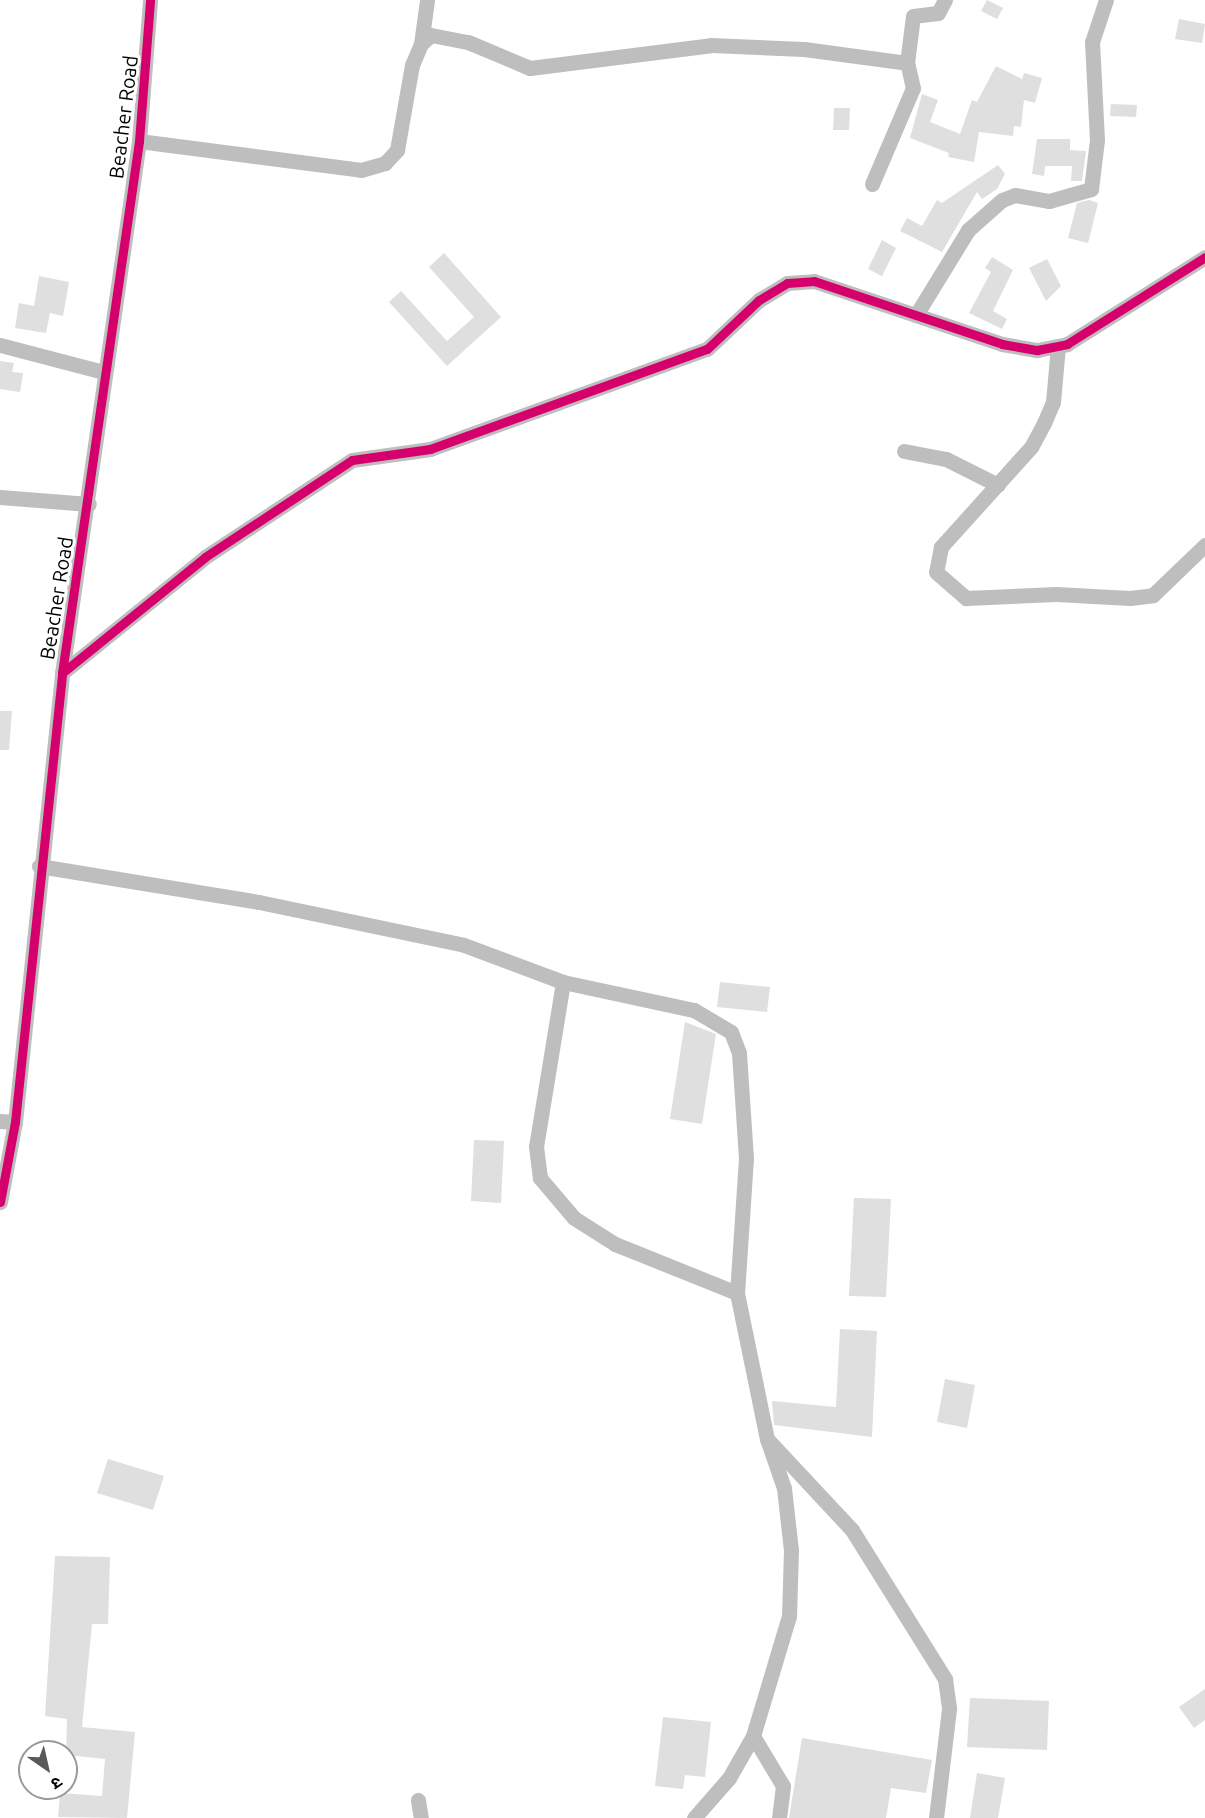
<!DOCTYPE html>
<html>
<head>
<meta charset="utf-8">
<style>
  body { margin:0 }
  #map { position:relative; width:1205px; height:1818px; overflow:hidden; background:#fff; font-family:Ubuntu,"Noto Sans Devanagari",sans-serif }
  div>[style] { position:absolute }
  .building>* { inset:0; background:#dfdfdf }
  .minor>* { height:15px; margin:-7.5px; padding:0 7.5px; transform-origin:7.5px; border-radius:7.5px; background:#bebebe }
  .cycleway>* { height:9px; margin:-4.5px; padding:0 4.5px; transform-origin:4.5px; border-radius:4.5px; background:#d6006c }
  span { translate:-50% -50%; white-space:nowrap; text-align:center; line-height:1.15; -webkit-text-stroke:6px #fff; paint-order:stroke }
  .street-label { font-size:20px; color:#000 }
  .north { position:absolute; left:18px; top:1740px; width:60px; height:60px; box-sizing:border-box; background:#fff; border:2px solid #999; border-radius:50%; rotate:146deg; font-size:16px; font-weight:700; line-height:24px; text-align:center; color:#000 }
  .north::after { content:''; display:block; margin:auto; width:21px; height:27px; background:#595959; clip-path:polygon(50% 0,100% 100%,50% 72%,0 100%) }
</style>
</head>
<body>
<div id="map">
  <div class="building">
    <i style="clip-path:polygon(987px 0,1003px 8px,997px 19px,981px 11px)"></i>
    <i style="clip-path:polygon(1179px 19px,1205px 24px,1202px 43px,1175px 39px)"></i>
    <i style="clip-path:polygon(996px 66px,1022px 79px,1024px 73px,1042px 78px,1035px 103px,1024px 100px,1021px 127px,1014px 126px,1013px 136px,979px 132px,974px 162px,948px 157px,949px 153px,910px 138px,922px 94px,938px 100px,930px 122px,960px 134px,972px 100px,977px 102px)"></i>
    <i style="clip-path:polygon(1111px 104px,1137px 105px,1136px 117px,1110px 116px)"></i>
    <i style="clip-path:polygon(834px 108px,850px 108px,849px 130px,833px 130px)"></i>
    <i style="clip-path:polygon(1037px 139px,1070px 139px,1070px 150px,1086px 151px,1082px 181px,1071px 181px,1072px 166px,1045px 166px,1044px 176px,1032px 174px)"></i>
    <i style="clip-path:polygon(998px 165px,1005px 174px,997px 189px,982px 199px,977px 192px,942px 252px,900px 231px,907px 218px,922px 226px,937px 200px,942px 203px)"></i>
    <i style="clip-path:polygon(1089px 200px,1098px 203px,1088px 243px,1068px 238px,1077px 203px)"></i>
    <i style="clip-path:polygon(882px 240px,896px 248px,882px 276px,868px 269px)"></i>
    <i style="clip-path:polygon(444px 253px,501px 317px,447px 366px,389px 302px,401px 291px,447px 341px,474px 317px,429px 267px)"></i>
    <i style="clip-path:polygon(992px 257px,1013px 270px,993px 311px,1007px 319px,1002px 329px,969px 313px,991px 272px,985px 268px)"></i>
    <i style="clip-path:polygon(1047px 259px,1061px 286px,1046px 301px,1029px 268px)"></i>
    <i style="clip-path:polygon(39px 276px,69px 282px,63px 316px,50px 313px,46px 333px,15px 328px,19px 303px,34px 306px)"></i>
    <i style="clip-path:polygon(0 361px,14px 363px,12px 372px,23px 373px,20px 392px,0 389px)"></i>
    <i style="clip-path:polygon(0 711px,12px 711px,9px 750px,0 750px)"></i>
    <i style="clip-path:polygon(720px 982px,770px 987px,767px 1012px,717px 1007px)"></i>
    <i style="clip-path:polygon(685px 1022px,716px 1034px,702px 1124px,670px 1119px)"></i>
    <i style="clip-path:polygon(474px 1140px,504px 1141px,501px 1203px,471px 1201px)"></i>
    <i style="clip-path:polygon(854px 1198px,891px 1199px,886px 1297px,849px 1296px)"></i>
    <i style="clip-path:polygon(840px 1329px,877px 1331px,872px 1437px,774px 1425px,772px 1401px,836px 1407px)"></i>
    <i style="clip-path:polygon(945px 1379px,975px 1385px,967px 1428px,937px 1422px)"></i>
    <i style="clip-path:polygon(108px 1459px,164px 1476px,153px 1510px,97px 1493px)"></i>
    <i style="clip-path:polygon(55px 1556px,110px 1557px,108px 1624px,92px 1624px,82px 1727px,135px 1732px,127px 1818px,58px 1817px,60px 1793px,102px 1796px,105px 1759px,66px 1755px,67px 1719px,45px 1716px)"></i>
    <i style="clip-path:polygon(1205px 1689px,1205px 1720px,1194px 1728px,1179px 1707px)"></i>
    <i style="clip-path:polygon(970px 1698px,1049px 1701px,1047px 1750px,967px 1747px)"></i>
    <i style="clip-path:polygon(663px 1717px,711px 1722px,705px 1777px,685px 1775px,683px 1789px,655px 1786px)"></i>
    <i style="clip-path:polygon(802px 1738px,932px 1760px,926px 1793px,891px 1788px,886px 1818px,789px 1818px)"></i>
    <i style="clip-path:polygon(977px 1773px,1005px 1778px,998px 1818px,970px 1818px)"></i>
  </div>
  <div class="minor">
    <i style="left:421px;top:44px;width:44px;rotate:-82.2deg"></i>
    <i style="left:139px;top:141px;width:224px;rotate:7.4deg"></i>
    <i style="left:361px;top:170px;width:25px;rotate:-16deg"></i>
    <i style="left:385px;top:163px;width:18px;rotate:-47deg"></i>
    <i style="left:397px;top:150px;width:86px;rotate:-80deg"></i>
    <i style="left:412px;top:65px;width:23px;rotate:-67deg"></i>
    <i style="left:421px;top:44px;width:13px;rotate:-42deg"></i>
    <i style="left:431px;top:35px;width:38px;rotate:11deg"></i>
    <i style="left:468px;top:42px;width:67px;rotate:22.8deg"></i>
    <i style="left:530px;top:68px;width:182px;rotate:-7.2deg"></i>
    <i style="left:711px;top:45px;width:93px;rotate:2.5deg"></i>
    <i style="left:804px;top:49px;width:104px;rotate:7.7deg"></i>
    <i style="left:907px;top:63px;width:47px;rotate:-82.7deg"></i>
    <i style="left:913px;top:16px;width:25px;rotate:-7deg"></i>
    <i style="left:938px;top:13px;width:15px;rotate:-62deg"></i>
    <i style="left:872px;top:184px;width:104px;rotate:-66.9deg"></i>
    <i style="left:913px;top:88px;width:26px;rotate:-103deg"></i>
    <i style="left:916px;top:315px;width:100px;rotate:-58.5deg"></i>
    <i style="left:968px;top:230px;width:45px;rotate:-41.4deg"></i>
    <i style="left:1002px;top:200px;width:14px;rotate:-21deg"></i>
    <i style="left:1015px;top:195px;width:35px;rotate:10deg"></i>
    <i style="left:1049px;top:201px;width:44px;rotate:-15.9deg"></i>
    <i style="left:1091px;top:189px;width:49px;rotate:-83deg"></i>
    <i style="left:1097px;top:140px;width:98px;rotate:-92.9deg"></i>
    <i style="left:1092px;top:42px;width:44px;rotate:-71.6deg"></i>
    <i style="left:0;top:345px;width:107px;rotate:14.6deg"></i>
    <i style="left:1058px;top:346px;width:56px;rotate:95.1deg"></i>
    <i style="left:1053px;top:402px;width:23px;rotate:113deg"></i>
    <i style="left:1044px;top:423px;width:27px;rotate:118deg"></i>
    <i style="left:1031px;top:447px;width:135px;rotate:132deg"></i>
    <i style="left:941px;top:547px;width:25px;rotate:101deg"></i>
    <i style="left:936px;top:572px;width:40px;rotate:41deg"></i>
    <i style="left:966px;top:598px;width:90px;rotate:-2.5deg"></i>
    <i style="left:1056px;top:594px;width:74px;rotate:3.1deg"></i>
    <i style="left:1130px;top:598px;width:23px;rotate:-7deg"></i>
    <i style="left:1153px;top:595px;width:72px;rotate:-43.9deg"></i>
    <i style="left:904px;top:451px;width:43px;rotate:10.8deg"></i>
    <i style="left:946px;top:459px;width:58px;rotate:26.6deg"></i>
    <i style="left:0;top:497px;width:89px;rotate:4.5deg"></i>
    <i style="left:62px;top:673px;width:184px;rotate:-39deg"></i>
    <i style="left:205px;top:557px;width:176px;rotate:-33.4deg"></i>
    <i style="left:352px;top:460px;width:79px;rotate:-8deg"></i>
    <i style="left:430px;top:449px;width:294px;rotate:-19.9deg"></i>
    <i style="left:707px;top:349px;width:71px;rotate:-43.3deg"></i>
    <i style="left:759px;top:300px;width:33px;rotate:-31deg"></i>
    <i style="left:787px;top:283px;width:27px;rotate:-4deg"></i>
    <i style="left:814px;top:281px;width:198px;rotate:18.5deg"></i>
    <i style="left:1002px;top:344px;width:36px;rotate:10deg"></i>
    <i style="left:1037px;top:350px;width:31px;rotate:-11deg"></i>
    <i style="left:1067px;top:344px;width:163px;rotate:-32.2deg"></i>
    <i style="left:39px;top:866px;width:223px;rotate:9.3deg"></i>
    <i style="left:259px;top:902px;width:209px;rotate:11.8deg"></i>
    <i style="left:464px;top:945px;width:106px;rotate:20.5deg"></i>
    <i style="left:563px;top:982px;width:134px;rotate:12.1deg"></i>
    <i style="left:694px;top:1010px;width:43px;rotate:30.7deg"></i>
    <i style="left:731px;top:1032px;width:22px;rotate:69deg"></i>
    <i style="left:739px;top:1053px;width:105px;rotate:86.2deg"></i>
    <i style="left:746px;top:1158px;width:135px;rotate:93.8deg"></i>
    <i style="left:737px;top:1293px;width:149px;rotate:78.4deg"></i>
    <i style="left:767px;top:1439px;width:52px;rotate:70.9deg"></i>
    <i style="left:784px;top:1488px;width:62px;rotate:83.6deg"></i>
    <i style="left:791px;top:1550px;width:66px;rotate:91.7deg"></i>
    <i style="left:789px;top:1616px;width:125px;rotate:106.7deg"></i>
    <i style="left:753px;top:1736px;width:48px;rotate:119.7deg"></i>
    <i style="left:729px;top:1778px;width:53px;rotate:131.2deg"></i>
    <i style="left:563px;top:982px;width:166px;rotate:99.3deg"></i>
    <i style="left:536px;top:1146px;width:32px;rotate:83deg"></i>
    <i style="left:540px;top:1178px;width:52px;rotate:49.6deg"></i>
    <i style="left:574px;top:1218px;width:49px;rotate:32.4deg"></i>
    <i style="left:615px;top:1244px;width:131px;rotate:21.9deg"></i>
    <i style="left:0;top:1121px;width:15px;rotate:4deg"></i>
    <i style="left:0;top:1202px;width:81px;rotate:-79.4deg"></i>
    <i style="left:15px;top:1122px;width:451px;rotate:-84deg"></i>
    <i style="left:62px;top:673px;width:538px;rotate:-81.76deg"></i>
    <i style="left:139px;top:141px;width:141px;rotate:-85.5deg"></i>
    <i style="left:769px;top:1441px;width:122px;rotate:47deg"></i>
    <i style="left:852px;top:1530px;width:176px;rotate:58deg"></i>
    <i style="left:945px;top:1679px;width:30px;rotate:82deg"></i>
    <i style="left:949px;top:1709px;width:110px;rotate:96.8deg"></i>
    <i style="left:753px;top:1736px;width:58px;rotate:59deg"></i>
    <i style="left:783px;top:1786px;width:32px;rotate:97deg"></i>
    <i style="left:418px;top:1800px;width:18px;rotate:81deg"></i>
  </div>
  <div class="cycleway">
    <i style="left:62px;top:673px;width:184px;rotate:-39deg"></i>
    <i style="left:205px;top:557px;width:176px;rotate:-33.4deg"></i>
    <i style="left:352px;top:460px;width:79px;rotate:-8deg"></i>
    <i style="left:430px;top:449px;width:294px;rotate:-19.9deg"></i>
    <i style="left:707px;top:349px;width:71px;rotate:-43.3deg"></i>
    <i style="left:759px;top:300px;width:33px;rotate:-31deg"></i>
    <i style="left:787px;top:283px;width:27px;rotate:-4deg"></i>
    <i style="left:814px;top:281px;width:198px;rotate:18.5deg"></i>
    <i style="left:1002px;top:344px;width:36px;rotate:10deg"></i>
    <i style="left:1037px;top:350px;width:31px;rotate:-11deg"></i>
    <i style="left:1067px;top:344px;width:163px;rotate:-32.2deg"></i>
    <i style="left:0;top:1202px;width:81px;rotate:-79.4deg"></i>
    <i style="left:15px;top:1122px;width:451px;rotate:-84deg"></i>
    <i style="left:62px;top:673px;width:538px;rotate:-81.76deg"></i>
    <i style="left:139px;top:141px;width:141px;rotate:-85.5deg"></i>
  </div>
  <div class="street-label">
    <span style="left:123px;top:117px;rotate:-83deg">Beacher Road</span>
    <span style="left:56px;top:598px;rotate:-81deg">Beacher Road</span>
  </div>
  <div class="north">उ</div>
</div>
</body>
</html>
